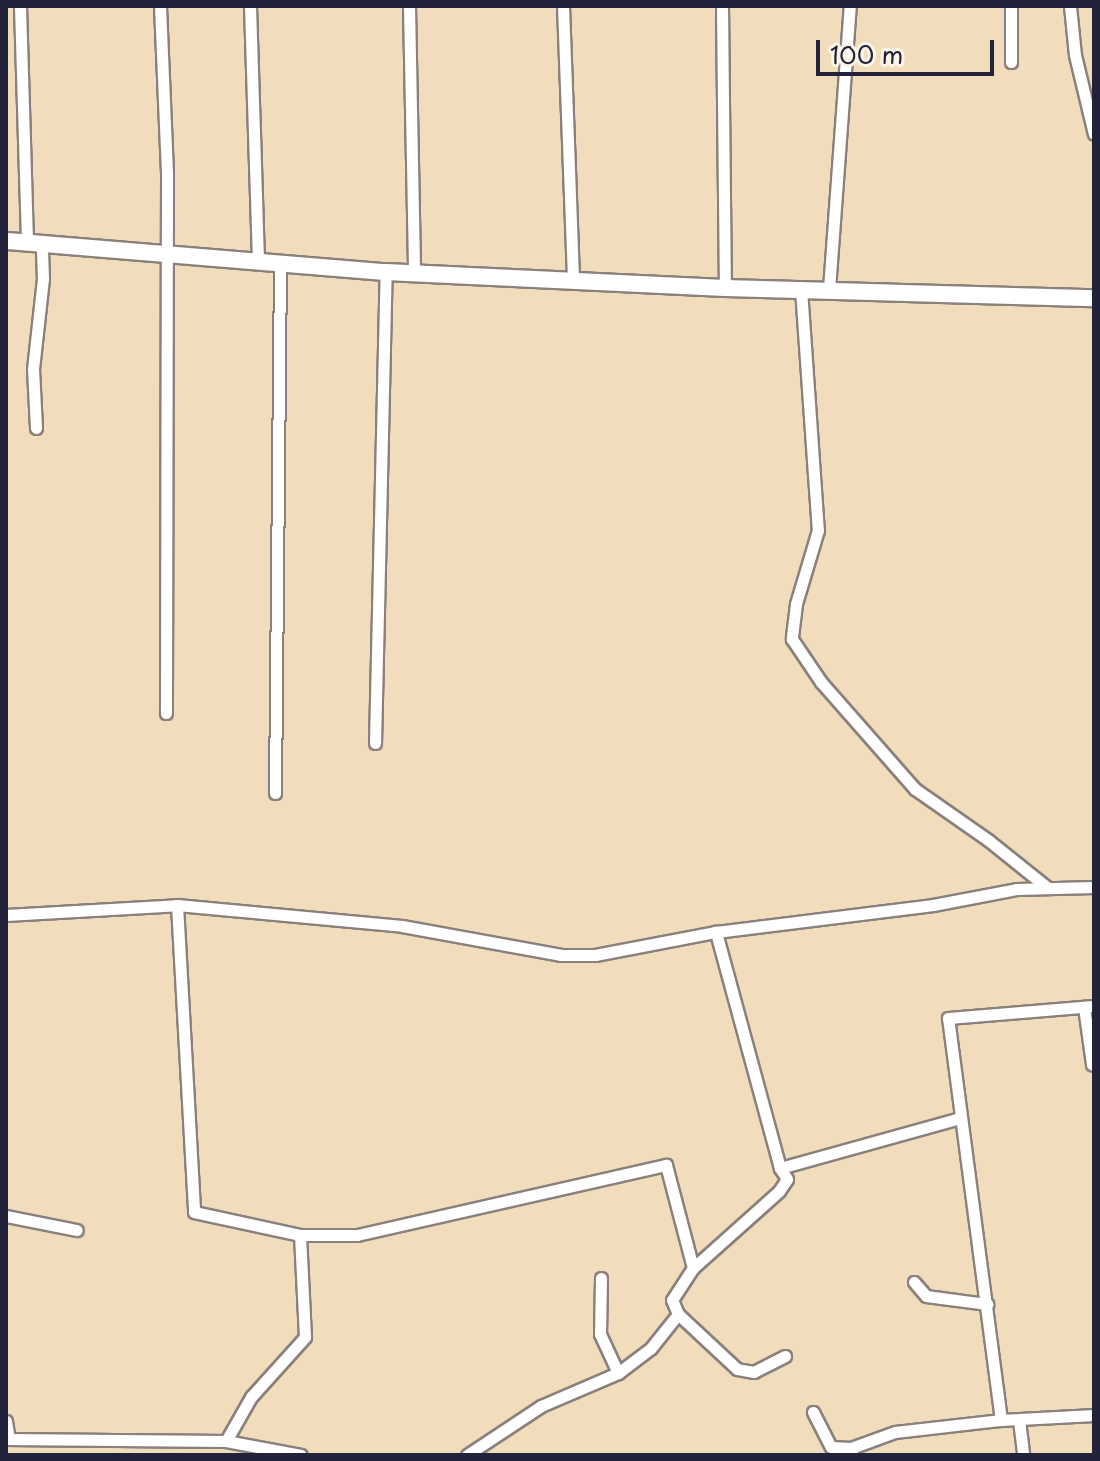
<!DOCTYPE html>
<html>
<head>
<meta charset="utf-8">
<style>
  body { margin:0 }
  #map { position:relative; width:1100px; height:1461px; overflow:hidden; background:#f1ddbc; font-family:"Playpen Sans",sans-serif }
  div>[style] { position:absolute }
  .roads { filter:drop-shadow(2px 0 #8a807c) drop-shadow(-2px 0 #8a807c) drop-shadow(0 2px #8a807c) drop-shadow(0 -2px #8a807c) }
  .minor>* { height:11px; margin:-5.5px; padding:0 5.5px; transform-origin:5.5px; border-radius:5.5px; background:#fff }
  .secondary>* { height:16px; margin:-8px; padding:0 8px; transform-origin:8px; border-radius:8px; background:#fff }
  span { translate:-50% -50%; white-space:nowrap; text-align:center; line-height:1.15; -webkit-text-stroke:6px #fcf5e5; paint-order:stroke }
  .frame { position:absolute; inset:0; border:8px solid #22223b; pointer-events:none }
  .scale { position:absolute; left:816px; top:40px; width:178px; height:36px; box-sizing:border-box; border:4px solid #22223b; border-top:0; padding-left:10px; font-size:24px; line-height:28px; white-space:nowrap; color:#22223b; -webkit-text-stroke:6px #fcf5e5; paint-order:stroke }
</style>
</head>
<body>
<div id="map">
  <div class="roads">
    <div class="minor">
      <i style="left:20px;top:6px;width:237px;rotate:88.3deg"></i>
      <i style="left:160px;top:6px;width:168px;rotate:87.6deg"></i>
      <i style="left:167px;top:174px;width:539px;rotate:90.11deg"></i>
      <i style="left:250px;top:6px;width:256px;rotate:88.2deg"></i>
      <i style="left:409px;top:6px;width:266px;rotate:88.9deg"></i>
      <i style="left:563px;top:6px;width:273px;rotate:87.9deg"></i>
      <i style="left:722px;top:6px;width:282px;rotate:89.4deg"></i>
      <i style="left:1070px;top:6px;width:49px;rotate:84.2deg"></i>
      <i style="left:1075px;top:55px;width:81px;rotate:76.5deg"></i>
      <i style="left:1011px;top:62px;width:56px;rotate:-90deg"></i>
      <i style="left:801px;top:289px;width:242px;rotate:86deg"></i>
      <i style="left:818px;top:530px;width:77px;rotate:106.6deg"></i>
      <i style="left:796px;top:604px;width:35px;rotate:97deg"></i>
      <i style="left:792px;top:639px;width:52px;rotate:56deg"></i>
      <i style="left:821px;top:682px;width:142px;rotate:48.7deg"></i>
      <i style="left:915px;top:789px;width:89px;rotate:34.9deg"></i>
      <i style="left:988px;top:840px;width:77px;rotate:38.7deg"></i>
      <i style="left:829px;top:289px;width:284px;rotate:-85.8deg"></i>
      <i style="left:36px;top:428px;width:59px;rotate:-92.9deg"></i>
      <i style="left:33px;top:369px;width:91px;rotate:-83.7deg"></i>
      <i style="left:43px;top:279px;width:34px;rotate:-92deg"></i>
      <i style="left:375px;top:743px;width:471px;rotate:-88.7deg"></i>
      <i style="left:275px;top:793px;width:528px;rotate:-89.46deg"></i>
      <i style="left:177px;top:905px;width:307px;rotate:86.8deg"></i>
      <i style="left:194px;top:1212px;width:108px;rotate:12.2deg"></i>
      <i style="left:300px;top:1235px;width:57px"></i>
      <i style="left:357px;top:1235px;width:317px;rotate:-12.8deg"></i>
      <i style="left:666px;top:1165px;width:106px;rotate:75.3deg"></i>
      <i style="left:6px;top:915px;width:171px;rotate:-3.3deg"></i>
      <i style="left:177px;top:905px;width:226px;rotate:5.3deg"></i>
      <i style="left:402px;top:926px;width:162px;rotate:10.3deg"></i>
      <i style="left:561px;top:955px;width:34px"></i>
      <i style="left:595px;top:955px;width:123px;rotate:-10.8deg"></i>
      <i style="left:1084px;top:1007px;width:58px;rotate:82deg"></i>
      <i style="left:780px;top:1168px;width:187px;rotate:-15.5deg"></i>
      <i style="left:6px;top:1216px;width:72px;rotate:11.2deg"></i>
      <i style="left:601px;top:1278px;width:56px;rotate:91deg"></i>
      <i style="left:600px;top:1334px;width:43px;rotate:65.2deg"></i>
      <i style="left:914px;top:1282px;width:18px;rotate:49deg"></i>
      <i style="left:926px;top:1296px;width:62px;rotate:7.5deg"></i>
      <i style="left:785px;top:1356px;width:35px;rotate:153deg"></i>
      <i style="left:754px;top:1372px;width:17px;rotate:-170deg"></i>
      <i style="left:737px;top:1369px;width:81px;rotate:-137deg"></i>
      <i style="left:678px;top:1314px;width:15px;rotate:-113deg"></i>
      <i style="left:672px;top:1300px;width:38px;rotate:-57deg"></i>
      <i style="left:693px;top:1268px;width:115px;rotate:-41.8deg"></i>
      <i style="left:779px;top:1191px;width:14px;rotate:-56deg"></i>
      <i style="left:787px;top:1179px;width:13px;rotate:-122deg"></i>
      <i style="left:780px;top:1168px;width:245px;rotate:-105.2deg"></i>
      <i style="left:716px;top:932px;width:219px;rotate:-7.1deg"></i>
      <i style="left:933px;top:905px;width:86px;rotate:-10.8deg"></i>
      <i style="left:1017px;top:889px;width:77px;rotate:-1.5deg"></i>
      <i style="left:813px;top:1412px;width:39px;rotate:63deg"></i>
      <i style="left:831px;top:1447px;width:20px;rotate:3deg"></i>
      <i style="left:851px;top:1448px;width:6px;rotate:81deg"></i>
      <i style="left:1001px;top:1420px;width:93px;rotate:-3.1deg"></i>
      <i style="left:1019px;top:1420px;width:35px;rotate:83deg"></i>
      <i style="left:6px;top:1421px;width:18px;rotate:81deg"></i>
      <i style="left:6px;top:1439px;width:220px;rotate:0.5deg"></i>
      <i style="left:226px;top:1441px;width:76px;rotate:10.6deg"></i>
      <i style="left:226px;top:1441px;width:51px;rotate:-60.4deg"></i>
      <i style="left:251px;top:1397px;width:81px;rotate:-48deg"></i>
      <i style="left:305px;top:1337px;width:102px;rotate:-92.8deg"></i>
      <i style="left:851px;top:1448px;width:47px;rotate:-20deg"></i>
      <i style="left:895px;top:1432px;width:107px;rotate:-6.5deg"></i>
      <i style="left:1001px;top:1420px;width:405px;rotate:-97.5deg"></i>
      <i style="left:948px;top:1018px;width:146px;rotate:-4.7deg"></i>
      <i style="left:467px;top:1455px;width:89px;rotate:-33.5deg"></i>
      <i style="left:541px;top:1406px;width:84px;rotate:-23.2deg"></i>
      <i style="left:618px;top:1373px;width:41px;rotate:-37.1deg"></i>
      <i style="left:651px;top:1348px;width:43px;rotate:-51.5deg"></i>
    </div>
    <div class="secondary">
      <i style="left:6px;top:241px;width:381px;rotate:4.7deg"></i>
      <i style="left:386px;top:272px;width:339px;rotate:2.7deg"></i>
      <i style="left:725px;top:288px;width:369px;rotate:1.6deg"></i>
    </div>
  </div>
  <div class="frame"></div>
  <div class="scale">100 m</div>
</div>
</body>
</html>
